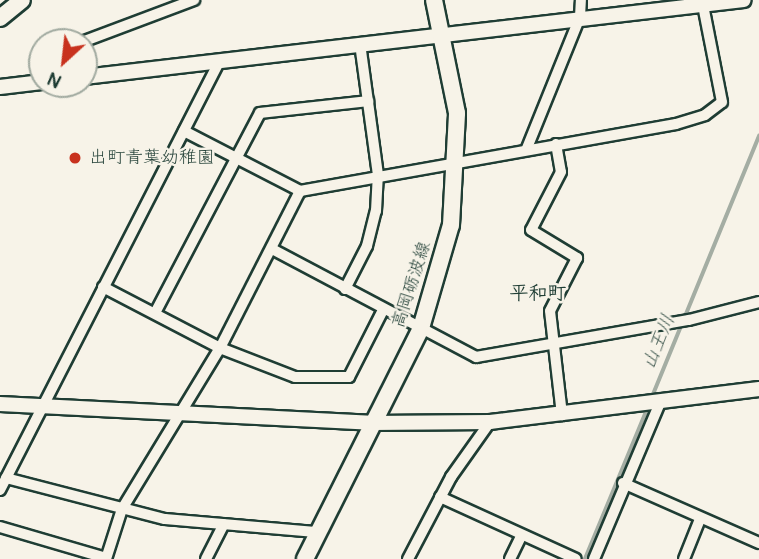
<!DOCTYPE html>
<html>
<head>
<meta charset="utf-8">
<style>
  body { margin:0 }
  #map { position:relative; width:759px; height:559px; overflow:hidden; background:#f7f3e8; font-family:Pangolin,"Klee One",sans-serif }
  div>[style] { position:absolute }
  .stream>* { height:3.5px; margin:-1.75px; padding:0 1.75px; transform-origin:1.75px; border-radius:1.75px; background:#a4ada3 }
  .roads { filter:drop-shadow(2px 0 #1f3d34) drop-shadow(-2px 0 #1f3d34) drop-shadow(0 2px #1f3d34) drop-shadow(0 -2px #1f3d34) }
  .street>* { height:10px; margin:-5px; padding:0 5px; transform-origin:5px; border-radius:5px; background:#f7f3e8 }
  .secondary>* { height:14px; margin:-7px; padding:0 7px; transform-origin:7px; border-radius:7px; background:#f7f3e8 }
  .primary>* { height:16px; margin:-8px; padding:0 8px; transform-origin:8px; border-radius:8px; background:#f7f3e8 }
  .dots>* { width:19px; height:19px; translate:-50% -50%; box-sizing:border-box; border:4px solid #f7f3e8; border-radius:50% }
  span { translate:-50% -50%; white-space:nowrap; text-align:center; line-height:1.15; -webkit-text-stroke:5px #f7f3e8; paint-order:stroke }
  .poi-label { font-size:18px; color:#1f3d34 }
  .left { translate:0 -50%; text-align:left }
  .street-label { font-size:18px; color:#1f3d34 }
  .neighbourhood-label { font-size:19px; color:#1f3d34; font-weight:700 }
  .water-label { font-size:19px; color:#405950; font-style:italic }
  .north { position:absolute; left:28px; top:28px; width:70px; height:70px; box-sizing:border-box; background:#f7f3e8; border:2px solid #a1aaa0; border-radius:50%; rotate:207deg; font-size:19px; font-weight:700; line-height:28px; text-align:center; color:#1f3d34 }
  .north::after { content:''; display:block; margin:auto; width:24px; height:32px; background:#c8321e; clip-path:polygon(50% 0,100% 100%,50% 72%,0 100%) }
</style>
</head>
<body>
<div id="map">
  <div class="stream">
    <i style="left:652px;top:397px;width:282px;rotate:-67.7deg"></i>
    <i style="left:585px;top:559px;width:165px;rotate:-67.5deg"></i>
  </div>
  <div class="roads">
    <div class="street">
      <i style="left:82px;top:42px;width:120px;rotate:-20.6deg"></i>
      <i style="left:184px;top:131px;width:131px;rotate:27.3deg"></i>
      <i style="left:556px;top:144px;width:28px;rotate:80deg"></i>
      <i style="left:561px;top:172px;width:65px;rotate:117.3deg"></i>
      <i style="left:531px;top:230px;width:54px;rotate:31.3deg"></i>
      <i style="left:577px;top:258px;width:59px;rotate:117deg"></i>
      <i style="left:550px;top:311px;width:105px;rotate:83.4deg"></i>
      <i style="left:527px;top:148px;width:141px;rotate:-68deg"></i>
      <i style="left:580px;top:17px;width:17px;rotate:-87deg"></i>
      <i style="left:272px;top:249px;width:231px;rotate:27.9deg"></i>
      <i style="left:476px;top:357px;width:216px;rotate:-9.9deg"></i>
      <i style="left:689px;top:320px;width:72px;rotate:-14.4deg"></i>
      <i style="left:103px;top:287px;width:132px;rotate:27.5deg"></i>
      <i style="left:220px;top:348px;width:80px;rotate:21.1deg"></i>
      <i style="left:295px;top:377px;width:54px"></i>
      <i style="left:349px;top:377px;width:75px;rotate:-63.1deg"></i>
      <i style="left:345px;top:289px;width:48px;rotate:-62.9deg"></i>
      <i style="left:367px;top:246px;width:36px;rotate:-76deg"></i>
      <i style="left:376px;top:211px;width:36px;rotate:-87deg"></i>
      <i style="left:378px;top:175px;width:133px;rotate:-97.8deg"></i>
      <i style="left:155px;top:313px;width:226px;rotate:-62.3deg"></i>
      <i style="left:260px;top:113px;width:109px;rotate:-6.3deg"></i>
      <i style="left:6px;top:478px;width:164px;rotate:14.5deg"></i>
      <i style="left:165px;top:519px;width:154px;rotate:4.9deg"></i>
      <i style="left:623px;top:483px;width:149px;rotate:23.8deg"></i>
      <i style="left:0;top:490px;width:482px;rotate:-62.9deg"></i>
      <i style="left:440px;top:497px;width:149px;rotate:24.5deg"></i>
      <i style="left:0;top:527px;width:110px;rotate:16.3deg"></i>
      <i style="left:106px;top:559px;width:52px;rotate:-72.3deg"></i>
      <i style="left:122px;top:509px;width:188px;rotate:-58.7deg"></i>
      <i style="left:220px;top:348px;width:176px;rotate:-63deg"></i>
      <i style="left:300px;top:191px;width:382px;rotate:-10.1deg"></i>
      <i style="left:676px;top:124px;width:30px;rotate:-17deg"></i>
      <i style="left:705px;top:115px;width:21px;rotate:-37deg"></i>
      <i style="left:722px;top:102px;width:99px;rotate:-101.1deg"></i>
      <i style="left:206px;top:559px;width:39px;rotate:-63deg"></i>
      <i style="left:408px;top:559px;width:93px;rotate:-62.3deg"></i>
      <i style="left:451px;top:477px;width:67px;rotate:-54.7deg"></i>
      <i style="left:510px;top:559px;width:25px;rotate:-64deg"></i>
      <i style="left:594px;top:559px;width:169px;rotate:-67.1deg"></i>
      <i style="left:684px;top:559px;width:43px;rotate:-68.2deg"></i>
    </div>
    <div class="secondary">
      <i style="left:84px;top:77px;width:664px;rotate:-6.65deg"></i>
      <i style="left:0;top:87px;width:42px;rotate:-6.8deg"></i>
      <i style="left:0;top:404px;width:371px;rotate:2.9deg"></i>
      <i style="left:371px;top:423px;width:119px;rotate:-0.5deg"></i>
      <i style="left:490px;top:422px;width:271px;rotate:-7deg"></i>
    </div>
    <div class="primary">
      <i style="left:0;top:18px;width:28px;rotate:-39deg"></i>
      <i style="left:305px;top:559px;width:258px;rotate:-63.3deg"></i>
      <i style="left:421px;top:328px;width:107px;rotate:-73.8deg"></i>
      <i style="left:451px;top:225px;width:112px;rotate:-86.9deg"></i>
      <i style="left:457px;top:113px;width:115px;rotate:-101.5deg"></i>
    </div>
  </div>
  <div class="dots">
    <i style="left:75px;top:158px;background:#c8321e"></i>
  </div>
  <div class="poi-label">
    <span class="left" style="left:89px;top:158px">出町青葉幼稚園</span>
  </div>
  <div class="street-label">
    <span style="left:412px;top:285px;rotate:-72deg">高岡砺波線</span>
  </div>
  <div class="neighbourhood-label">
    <span style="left:538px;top:294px">平和町</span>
  </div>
  <div class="water-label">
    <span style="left:659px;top:342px;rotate:-68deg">山王川</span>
  </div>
  <div class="north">N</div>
</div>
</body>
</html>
